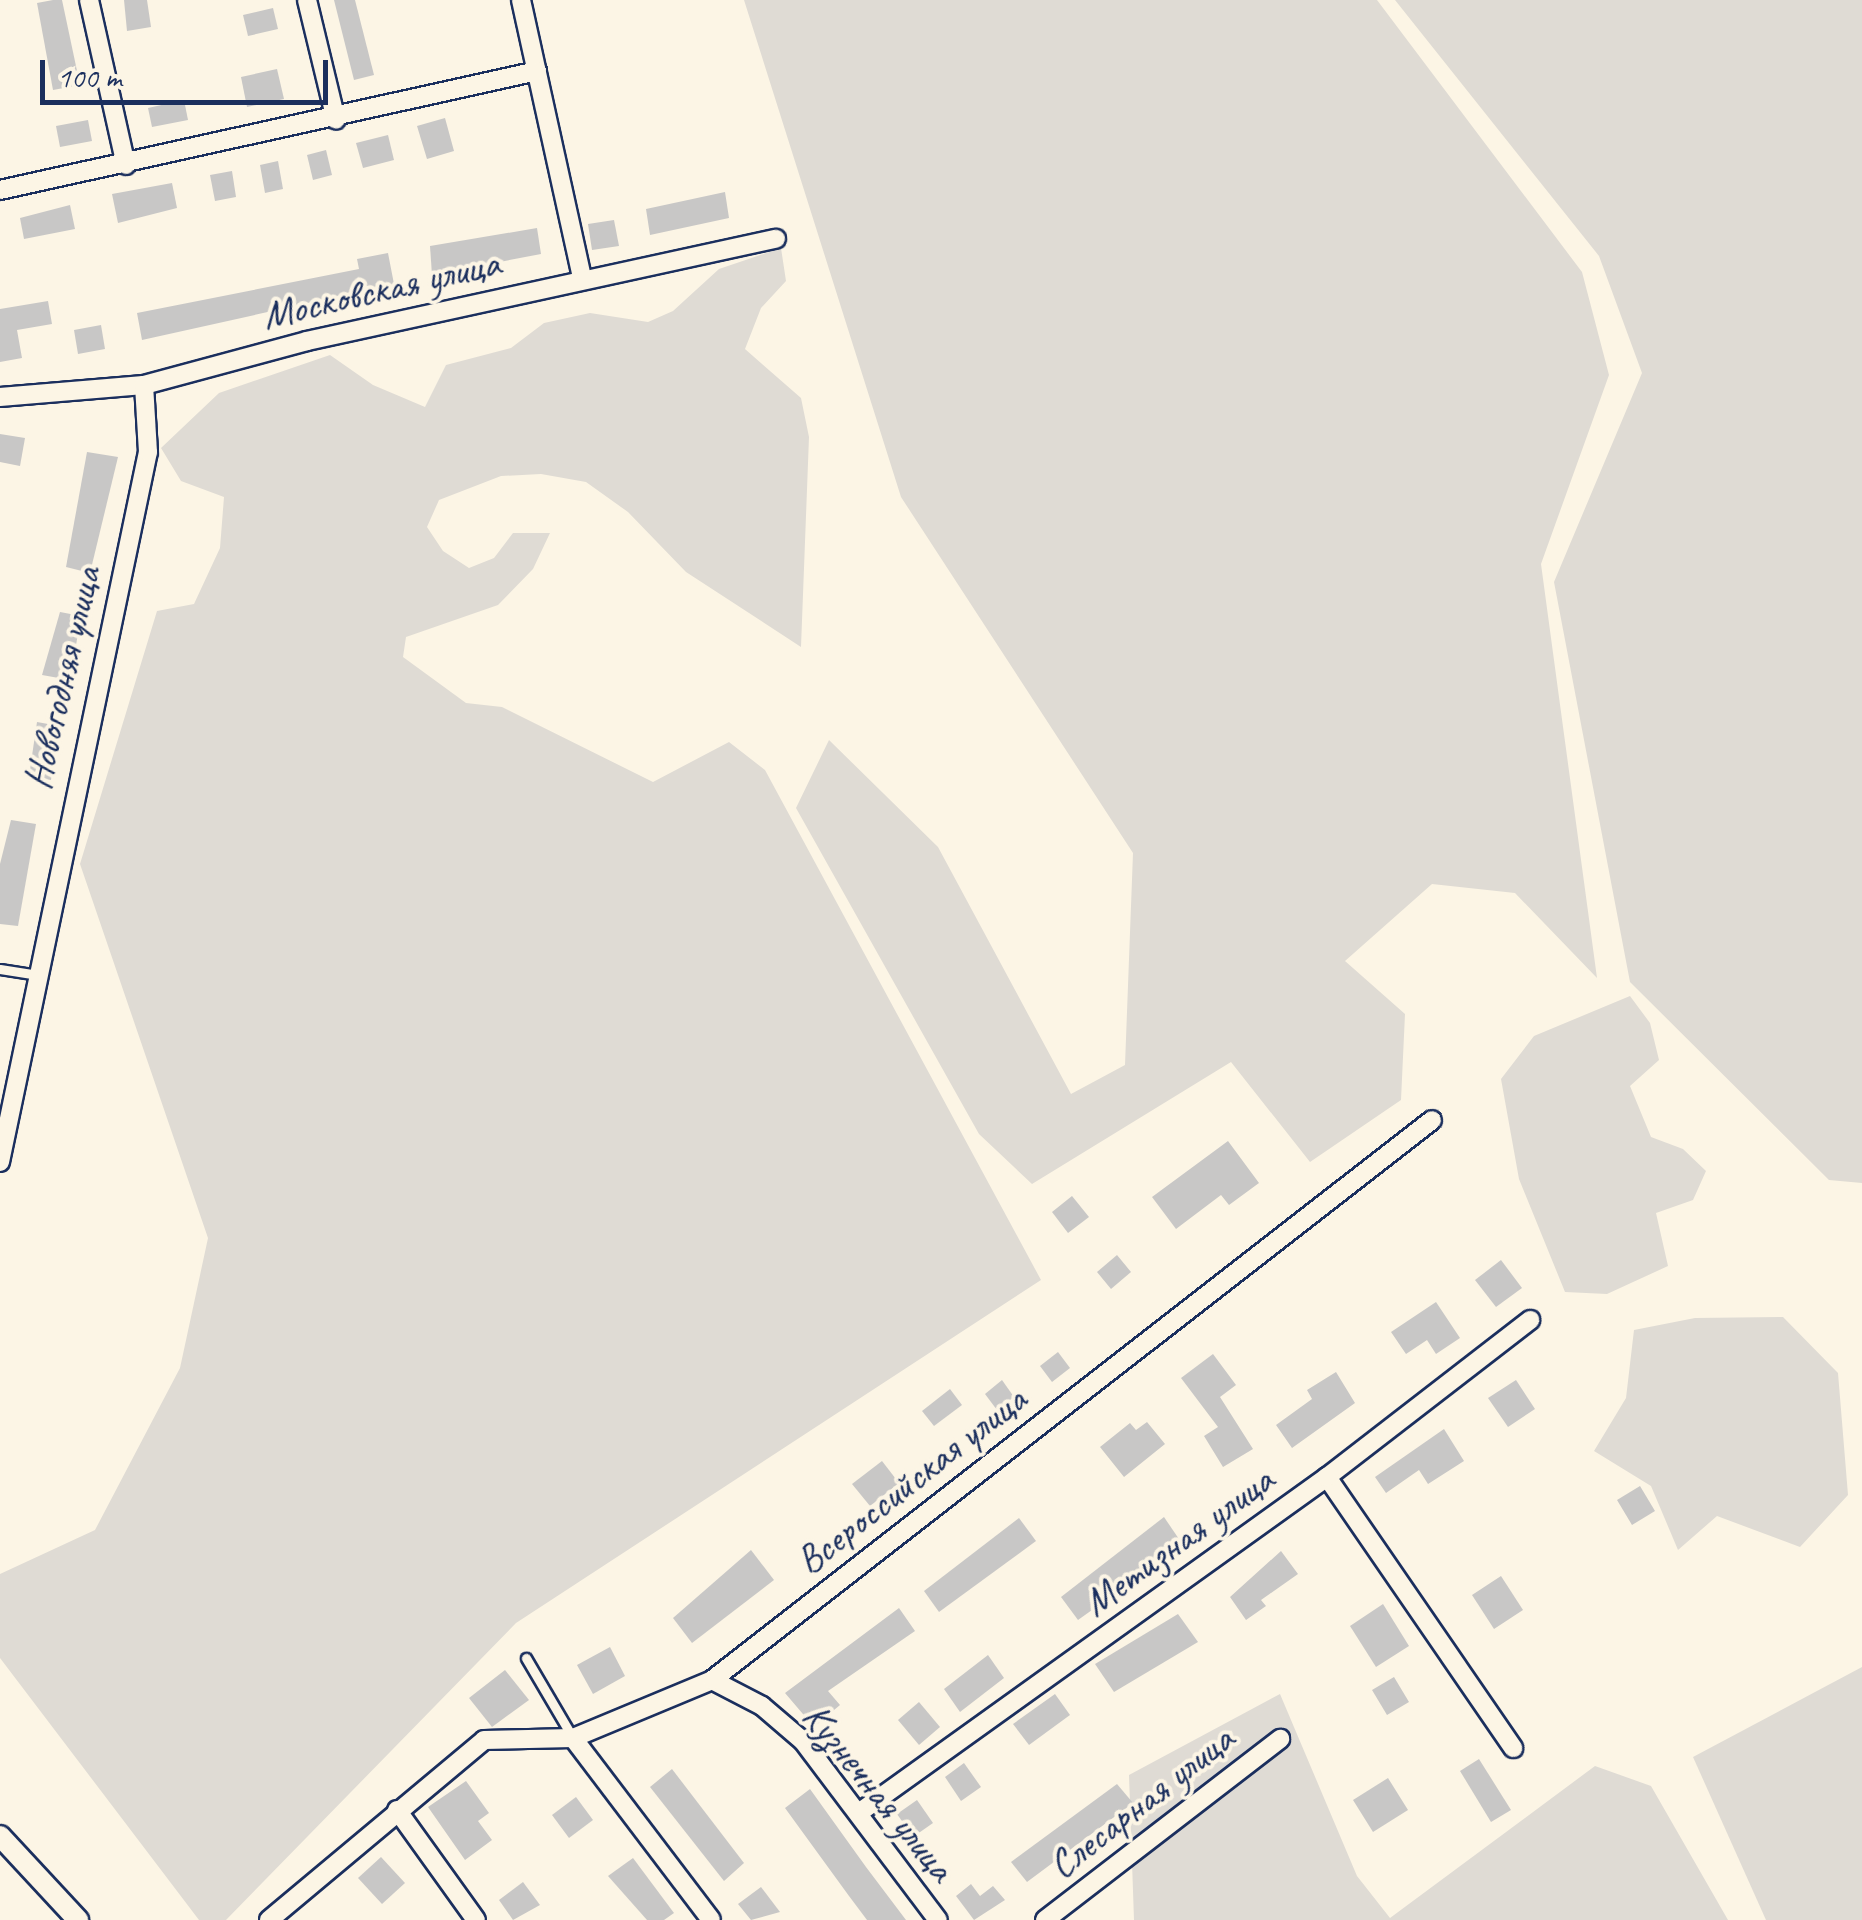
<!DOCTYPE html>
<html>
<head>
<meta charset="utf-8">
<style>
  body { margin:0 }
  #map { position:relative; width:1862px; height:1920px; overflow:hidden; background:#fcf5e5; font-family:Caveat,sans-serif }
  div>[style] { position:absolute }
  .green>* { inset:0; background:#dfdbd4 }
  .building>* { inset:0; background:#c8c7c6 }
  .roads { filter:drop-shadow(2px 0 #1b2f5e) drop-shadow(-2px 0 #1b2f5e) drop-shadow(0 2px #1b2f5e) drop-shadow(0 -2px #1b2f5e) }
  .service>* { height:9px; margin:-4.5px; padding:0 4.5px; transform-origin:4.5px; border-radius:4.5px; background:#fcf5e5 }
  .minor>* { height:18px; margin:-9px; padding:0 9px; transform-origin:9px; border-radius:9px; background:#fcf5e5 }
  .tertiary>* { height:20px; margin:-10px; padding:0 10px; transform-origin:10px; border-radius:10px; background:#fcf5e5 }
  span { translate:-50% -50%; white-space:nowrap; text-align:center; line-height:1.15; -webkit-text-stroke:8px #fcf5e5; paint-order:stroke }
  .street-label { font-size:40px; color:#1b2f5e }
  .scale { position:absolute; left:40px; top:60px; width:288px; height:45px; box-sizing:border-box; border:5px solid #1b2f5e; border-top:0; padding-left:12px; font-size:30px; line-height:35px; white-space:nowrap; color:#1b2f5e; -webkit-text-stroke:8px #fcf5e5; paint-order:stroke }
</style>
</head>
<body>
<div id="map">
  <div class="green">
    <i style="clip-path:polygon(744px 0,1377px 0,1582px 272px,1609px 375px,1541px 564px,1597px 978px,1515px 893px,1432px 884px,1345px 961px,1405px 1014px,1401px 1100px,1310px 1162px,1231px 1062px,1032px 1184px,979px 1134px,796px 808px,829px 740px,938px 847px,1071px 1094px,1125px 1065px,1133px 853px,901px 497px)"></i>
    <i style="clip-path:polygon(1395px 0,1862px 0,1862px 1183px,1829px 1180px,1630px 982px,1554px 582px,1642px 373px,1599px 256px)"></i>
    <i style="clip-path:polygon(781px 248px,786px 281px,761px 308px,745px 349px,801px 398px,809px 437px,801px 647px,686px 572px,628px 512px,586px 482px,541px 474px,501px 476px,439px 500px,427px 527px,443px 551px,469px 568px,494px 558px,513px 533px,550px 533px,533px 569px,498px 605px,406px 637px,403px 657px,466px 703px,502px 707px,653px 782px,729px 742px,765px 770px,1041px 1280px,516px 1623px,226px 1920px,199px 1920px,0 1658px,0 1574px,95px 1530px,180px 1368px,208px 1238px,80px 864px,157px 611px,194px 604px,220px 548px,224px 497px,181px 481px,161px 448px,219px 393px,330px 355px,373px 385px,425px 407px,446px 365px,511px 348px,544px 323px,590px 313px,648px 322px,673px 311px,719px 269px)"></i>
    <i style="clip-path:polygon(1630px 996px,1650px 1023px,1659px 1060px,1630px 1086px,1651px 1137px,1683px 1149px,1706px 1171px,1693px 1200px,1656px 1213px,1668px 1266px,1607px 1294px,1565px 1292px,1519px 1179px,1501px 1079px,1534px 1036px)"></i>
    <i style="clip-path:polygon(1783px 1317px,1838px 1373px,1848px 1495px,1800px 1547px,1717px 1516px,1678px 1550px,1651px 1486px,1594px 1451px,1626px 1398px,1634px 1330px,1695px 1318px)"></i>
    <i style="clip-path:polygon(1862px 1667px,1862px 1920px,1766px 1920px,1693px 1757px)"></i>
    <i style="clip-path:polygon(1280px 1694px,1357px 1876px,1390px 1918px,1595px 1766px,1651px 1786px,1728px 1920px,1134px 1920px,1129px 1775px)"></i>
  </div>
  <div class="building">
    <i style="clip-path:polygon(53px 0,62px 0,80px 85px,53px 90px,37px 3px)"></i>
    <i style="clip-path:polygon(124px 0,147px 0,151px 27px,127px 31px)"></i>
    <i style="clip-path:polygon(334px 0,355px 0,374px 75px,354px 80px)"></i>
    <i style="clip-path:polygon(273px 8px,278px 29px,248px 36px,243px 15px)"></i>
    <i style="clip-path:polygon(277px 69px,284px 99px,247px 107px,241px 77px)"></i>
    <i style="clip-path:polygon(184px 100px,188px 120px,152px 127px,148px 108px)"></i>
    <i style="clip-path:polygon(445px 118px,454px 151px,427px 159px,417px 126px)"></i>
    <i style="clip-path:polygon(88px 120px,92px 141px,60px 147px,56px 126px)"></i>
    <i style="clip-path:polygon(388px 135px,394px 160px,363px 168px,356px 143px)"></i>
    <i style="clip-path:polygon(326px 150px,332px 175px,313px 180px,307px 155px)"></i>
    <i style="clip-path:polygon(278px 161px,283px 189px,265px 193px,260px 165px)"></i>
    <i style="clip-path:polygon(232px 171px,236px 197px,215px 201px,210px 175px)"></i>
    <i style="clip-path:polygon(172px 183px,177px 208px,118px 223px,112px 194px)"></i>
    <i style="clip-path:polygon(725px 192px,729px 218px,650px 235px,646px 209px)"></i>
    <i style="clip-path:polygon(70px 205px,75px 229px,24px 239px,20px 218px)"></i>
    <i style="clip-path:polygon(614px 220px,619px 246px,592px 250px,588px 224px)"></i>
    <i style="clip-path:polygon(537px 228px,541px 254px,432px 275px,430px 246px)"></i>
    <i style="clip-path:polygon(388px 253px,394px 284px,142px 340px,137px 313px,359px 269px,357px 259px)"></i>
    <i style="clip-path:polygon(48px 301px,52px 324px,17px 330px,22px 358px,0 362px,0 309px)"></i>
    <i style="clip-path:polygon(101px 325px,105px 349px,78px 354px,74px 330px)"></i>
    <i style="clip-path:polygon(0 434px,25px 438px,20px 466px,0 462px)"></i>
    <i style="clip-path:polygon(87px 452px,118px 457px,90px 573px,66px 567px)"></i>
    <i style="clip-path:polygon(60px 612px,81px 616px,70px 680px,42px 675px)"></i>
    <i style="clip-path:polygon(37px 722px,59px 726px,51px 780px,29px 776px)"></i>
    <i style="clip-path:polygon(11px 820px,36px 824px,18px 926px,0 924px,0 864px)"></i>
    <i style="clip-path:polygon(1228px 1141px,1259px 1183px,1229px 1205px,1221px 1195px,1176px 1229px,1152px 1197px)"></i>
    <i style="clip-path:polygon(1072px 1196px,1089px 1217px,1068px 1233px,1052px 1212px)"></i>
    <i style="clip-path:polygon(1117px 1255px,1131px 1272px,1111px 1289px,1097px 1272px)"></i>
    <i style="clip-path:polygon(1501px 1260px,1522px 1288px,1496px 1307px,1475px 1280px)"></i>
    <i style="clip-path:polygon(1436px 1302px,1460px 1338px,1436px 1354px,1427px 1340px,1406px 1354px,1391px 1332px)"></i>
    <i style="clip-path:polygon(1058px 1352px,1070px 1368px,1052px 1382px,1040px 1366px)"></i>
    <i style="clip-path:polygon(1213px 1354px,1236px 1385px,1220px 1397px,1253px 1449px,1223px 1467px,1204px 1436px,1218px 1427px,1181px 1378px)"></i>
    <i style="clip-path:polygon(1336px 1372px,1355px 1403px,1292px 1448px,1276px 1425px,1312px 1399px,1307px 1390px)"></i>
    <i style="clip-path:polygon(1002px 1380px,1014px 1397px,997px 1410px,985px 1394px)"></i>
    <i style="clip-path:polygon(1516px 1380px,1535px 1409px,1508px 1427px,1488px 1398px)"></i>
    <i style="clip-path:polygon(950px 1389px,962px 1405px,934px 1426px,922px 1411px)"></i>
    <i style="clip-path:polygon(1147px 1422px,1165px 1444px,1124px 1477px,1100px 1447px,1130px 1423px,1136px 1430px)"></i>
    <i style="clip-path:polygon(1444px 1429px,1464px 1461px,1428px 1484px,1419px 1470px,1386px 1493px,1375px 1477px)"></i>
    <i style="clip-path:polygon(882px 1461px,899px 1483px,870px 1506px,852px 1484px)"></i>
    <i style="clip-path:polygon(1640px 1486px,1655px 1511px,1632px 1525px,1617px 1500px)"></i>
    <i style="clip-path:polygon(1164px 1517px,1183px 1545px,1078px 1620px,1061px 1597px)"></i>
    <i style="clip-path:polygon(1019px 1518px,1036px 1541px,939px 1612px,924px 1591px)"></i>
    <i style="clip-path:polygon(751px 1550px,774px 1580px,692px 1643px,673px 1618px)"></i>
    <i style="clip-path:polygon(1281px 1551px,1298px 1574px,1261px 1600px,1266px 1606px,1246px 1620px,1230px 1597px)"></i>
    <i style="clip-path:polygon(1501px 1576px,1523px 1610px,1494px 1629px,1472px 1595px)"></i>
    <i style="clip-path:polygon(1383px 1604px,1409px 1646px,1376px 1667px,1350px 1626px)"></i>
    <i style="clip-path:polygon(899px 1608px,915px 1631px,828px 1691px,840px 1705px,814px 1727px,785px 1693px)"></i>
    <i style="clip-path:polygon(1178px 1614px,1198px 1642px,1114px 1692px,1095px 1664px)"></i>
    <i style="clip-path:polygon(610px 1647px,625px 1676px,593px 1694px,577px 1665px)"></i>
    <i style="clip-path:polygon(988px 1655px,1004px 1678px,960px 1712px,944px 1689px)"></i>
    <i style="clip-path:polygon(505px 1670px,529px 1700px,492px 1727px,469px 1698px)"></i>
    <i style="clip-path:polygon(1394px 1677px,1409px 1702px,1387px 1715px,1372px 1690px)"></i>
    <i style="clip-path:polygon(1055px 1694px,1070px 1715px,1029px 1745px,1013px 1724px)"></i>
    <i style="clip-path:polygon(919px 1702px,940px 1727px,919px 1745px,898px 1720px)"></i>
    <i style="clip-path:polygon(1479px 1759px,1511px 1810px,1491px 1822px,1460px 1771px)"></i>
    <i style="clip-path:polygon(964px 1763px,981px 1787px,961px 1801px,945px 1777px)"></i>
    <i style="clip-path:polygon(672px 1769px,744px 1863px,724px 1881px,650px 1787px)"></i>
    <i style="clip-path:polygon(1388px 1778px,1408px 1810px,1373px 1832px,1353px 1800px)"></i>
    <i style="clip-path:polygon(466px 1781px,489px 1813px,478px 1821px,492px 1840px,465px 1860px,428px 1807px)"></i>
    <i style="clip-path:polygon(1117px 1784px,1133px 1803px,1027px 1882px,1011px 1862px)"></i>
    <i style="clip-path:polygon(810px 1789px,866px 1867px,906px 1920px,867px 1920px,849px 1896px,785px 1808px)"></i>
    <i style="clip-path:polygon(576px 1797px,593px 1820px,569px 1838px,552px 1815px)"></i>
    <i style="clip-path:polygon(917px 1800px,933px 1823px,913px 1837px,897px 1814px)"></i>
    <i style="clip-path:polygon(381px 1857px,405px 1883px,382px 1904px,358px 1878px)"></i>
    <i style="clip-path:polygon(633px 1858px,674px 1913px,664px 1920px,647px 1920px,608px 1876px)"></i>
    <i style="clip-path:polygon(523px 1882px,540px 1905px,513px 1920px,499px 1900px)"></i>
    <i style="clip-path:polygon(971px 1884px,980px 1896px,993px 1886px,1005px 1900px,974px 1920px,956px 1896px)"></i>
    <i style="clip-path:polygon(761px 1887px,780px 1912px,751px 1920px,738px 1904px)"></i>
  </div>
  <div class="roads">
    <div class="service">
      <i style="left:0;top:969px;width:37px;rotate:9deg"></i>
      <i style="left:526px;top:1658px;width:93px;rotate:59.6deg"></i>
    </div>
    <div class="minor">
      <i style="left:89px;top:0;width:169px;rotate:77.4deg"></i>
      <i style="left:307px;top:0;width:123px;rotate:76.4deg"></i>
      <i style="left:521px;top:0;width:285px;rotate:77.6deg"></i>
      <i style="left:0;top:190px;width:550px;rotate:-12.49deg"></i>
      <i style="left:0;top:397px;width:144px;rotate:-4.8deg"></i>
      <i style="left:144px;top:385px;width:169px;rotate:-15.1deg"></i>
      <i style="left:307px;top:341px;width:480px;rotate:-12.3deg"></i>
      <i style="left:0;top:1162px;width:725px;rotate:-78.23deg"></i>
      <i style="left:148px;top:452px;width:67px;rotate:-93.4deg"></i>
      <i style="left:1327px;top:1477px;width:329px;rotate:55.5deg"></i>
      <i style="left:712px;top:1680px;width:56px;rotate:27.5deg"></i>
      <i style="left:762px;top:1706px;width:54px;rotate:40.5deg"></i>
      <i style="left:803px;top:1741px;width:224px;rotate:53deg"></i>
      <i style="left:573px;top:1738px;width:228px;rotate:52.8deg"></i>
      <i style="left:397px;top:1810px;width:135px;rotate:54.3deg"></i>
      <i style="left:860px;top:1812px;width:575px;rotate:-35.65deg"></i>
      <i style="left:1327px;top:1477px;width:257px;rotate:-37.7deg"></i>
      <i style="left:269px;top:1920px;width:280px;rotate:-39.9deg"></i>
      <i style="left:484px;top:1740px;width:89px;rotate:-1.3deg"></i>
      <i style="left:573px;top:1738px;width:151px;rotate:-22.6deg"></i>
      <i style="left:712px;top:1680px;width:912px;rotate:-37.87deg"></i>
      <i style="left:1045px;top:1920px;width:297px;rotate:-37.6deg"></i>
    </div>
    <div class="tertiary">
      <i style="left:0;top:1836px;width:115px;rotate:47.1deg"></i>
    </div>
  </div>
  <div class="street-label">
    <span style="left:381px;top:289px;rotate:-13deg">Московская улица</span>
    <span style="left:62px;top:678px;rotate:-77deg">Новогодняя улица</span>
    <span style="left:911px;top:1480px;rotate:-38deg">Всероссийская улица</span>
    <span style="left:1178px;top:1541px;rotate:-36deg">Метизная улица</span>
    <span style="left:879px;top:1792px;rotate:51deg">Кузнечная улица</span>
    <span style="left:1141px;top:1802px;rotate:-38deg">Слесарная улица</span>
  </div>
  <div class="scale">100 m</div>
</div>
</body>
</html>
